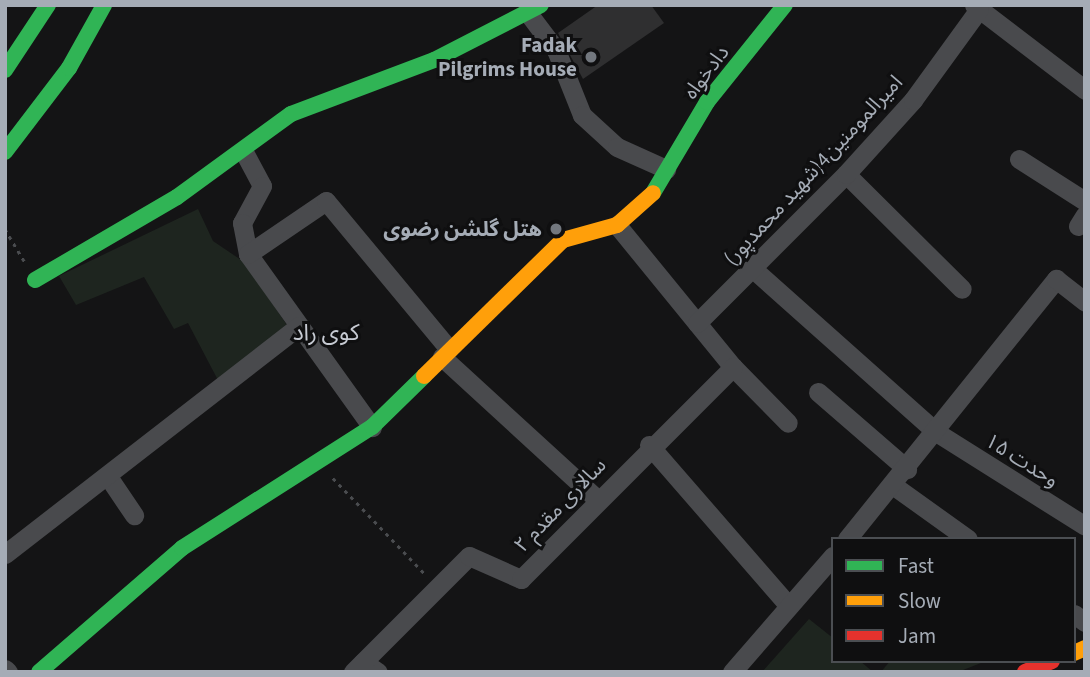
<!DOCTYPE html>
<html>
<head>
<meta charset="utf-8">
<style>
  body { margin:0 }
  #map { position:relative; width:1090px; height:677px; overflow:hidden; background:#141415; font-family:"Source Sans 3","Noto Sans Arabic",sans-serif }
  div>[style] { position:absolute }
  .green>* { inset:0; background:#1e251f }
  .building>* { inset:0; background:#2f2f30 }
  .path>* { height:2.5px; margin-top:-1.25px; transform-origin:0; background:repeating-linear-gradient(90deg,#4a4c4f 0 3.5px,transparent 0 8.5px) }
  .street>* { height:19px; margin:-9.5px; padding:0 9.5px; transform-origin:9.5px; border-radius:9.5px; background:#494a4d }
  .fast>* { height:16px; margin:-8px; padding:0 8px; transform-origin:8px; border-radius:8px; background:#30b455 }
  .slow>* { height:16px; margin:-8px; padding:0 8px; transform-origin:8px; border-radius:8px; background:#ff9f0a }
  .jam>* { height:16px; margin:-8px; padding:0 8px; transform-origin:8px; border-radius:8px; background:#e5322d }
  .dots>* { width:19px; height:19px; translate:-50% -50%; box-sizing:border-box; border:4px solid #0f0f10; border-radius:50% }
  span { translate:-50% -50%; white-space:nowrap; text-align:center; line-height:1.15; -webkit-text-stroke:6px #0f0f10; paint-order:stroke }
  .poi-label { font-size:21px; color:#a5acb6; font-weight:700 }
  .right { translate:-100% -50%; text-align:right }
  .street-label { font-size:21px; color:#a5acb6 }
  .neighbourhood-label { font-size:23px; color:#c6cad2 }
  .frame { position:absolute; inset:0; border:7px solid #a5acb6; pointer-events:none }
  .legend { position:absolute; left:831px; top:537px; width:245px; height:126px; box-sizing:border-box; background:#0f0f10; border:2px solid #4b4e52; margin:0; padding:9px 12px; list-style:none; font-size:21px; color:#a5acb6 }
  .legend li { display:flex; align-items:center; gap:14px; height:35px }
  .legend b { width:35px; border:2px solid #4b4e52 }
</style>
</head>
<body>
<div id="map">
  <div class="green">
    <i style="clip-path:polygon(198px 209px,213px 241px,244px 262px,289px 328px,220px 384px,188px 323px,174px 329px,144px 277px,76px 305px,59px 276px)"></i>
    <i style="clip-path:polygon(809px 619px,833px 638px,833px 661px,860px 661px,873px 672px,762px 672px)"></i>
    <i style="clip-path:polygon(890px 661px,986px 661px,958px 672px,881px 672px)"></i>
  </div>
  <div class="building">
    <i style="clip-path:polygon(598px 5px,651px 5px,664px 23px,583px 79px,558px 33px)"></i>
  </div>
  <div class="path">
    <i style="left:5px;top:229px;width:39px;rotate:59deg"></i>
    <i style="left:333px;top:478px;width:133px;rotate:46.2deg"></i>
  </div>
  <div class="street">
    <i style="left:974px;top:5px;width:140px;rotate:37.4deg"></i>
    <i style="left:528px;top:13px;width:46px;rotate:52.9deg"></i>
    <i style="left:556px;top:50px;width:70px;rotate:68.2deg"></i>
    <i style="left:582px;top:115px;width:47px;rotate:42.4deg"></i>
    <i style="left:617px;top:147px;width:54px;rotate:24.2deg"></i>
    <i style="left:244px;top:152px;width:38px;rotate:62deg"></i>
    <i style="left:262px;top:186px;width:42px;rotate:118.4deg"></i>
    <i style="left:242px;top:223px;width:32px;rotate:79deg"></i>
    <i style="left:248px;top:254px;width:213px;rotate:54.4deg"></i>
    <i style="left:1019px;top:159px;width:78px;rotate:32.5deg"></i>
    <i style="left:846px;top:174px;width:163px;rotate:44.8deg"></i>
    <i style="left:617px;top:225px;width:183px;rotate:50.8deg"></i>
    <i style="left:733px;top:367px;width:78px;rotate:45.5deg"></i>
    <i style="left:1078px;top:226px;width:13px;rotate:-58deg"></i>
    <i style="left:248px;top:254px;width:94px;rotate:-34.2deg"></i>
    <i style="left:326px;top:201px;width:192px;rotate:50.3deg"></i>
    <i style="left:752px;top:268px;width:246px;rotate:41.7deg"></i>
    <i style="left:936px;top:432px;width:176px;rotate:32.2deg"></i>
    <i style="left:697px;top:323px;width:211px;rotate:-45deg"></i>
    <i style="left:846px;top:174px;width:100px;rotate:-47.8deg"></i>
    <i style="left:913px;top:100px;width:112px;rotate:-54deg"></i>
    <i style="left:442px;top:357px;width:210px;rotate:42.5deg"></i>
    <i style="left:818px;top:392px;width:118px;rotate:40.9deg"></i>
    <i style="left:649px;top:445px;width:213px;rotate:49deg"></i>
    <i style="left:109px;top:478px;width:45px;rotate:56deg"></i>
    <i style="left:894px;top:486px;width:91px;rotate:35.6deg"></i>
    <i style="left:847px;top:539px;width:334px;rotate:-51.2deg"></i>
    <i style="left:1056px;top:279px;width:37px;rotate:38deg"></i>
    <i style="left:5px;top:554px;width:372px;rotate:-37.8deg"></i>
    <i style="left:1074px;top:614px;width:14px;rotate:36deg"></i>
    <i style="left:363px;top:662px;width:18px;rotate:34deg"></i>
    <i style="left:5px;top:669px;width:4px;rotate:45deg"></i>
    <i style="left:353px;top:672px;width:164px;rotate:-45deg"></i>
    <i style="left:469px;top:556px;width:57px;rotate:23.9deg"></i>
    <i style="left:521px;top:579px;width:300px;rotate:-45deg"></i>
    <i style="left:732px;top:672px;width:154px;rotate:-49deg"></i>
  </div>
  <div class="fast">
    <i style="left:5px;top:70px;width:78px;rotate:-56.5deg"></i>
    <i style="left:5px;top:152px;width:106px;rotate:-52.7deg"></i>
    <i style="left:69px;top:68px;width:72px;rotate:-60.9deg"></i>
    <i style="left:653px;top:193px;width:106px;rotate:-59.3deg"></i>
    <i style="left:707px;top:102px;width:124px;rotate:-51.2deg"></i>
    <i style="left:35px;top:280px;width:164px;rotate:-30.3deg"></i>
    <i style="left:177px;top:197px;width:141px;rotate:-36.1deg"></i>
    <i style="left:291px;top:114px;width:153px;rotate:-20.7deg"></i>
    <i style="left:434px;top:60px;width:120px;rotate:-27.2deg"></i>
    <i style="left:39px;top:672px;width:189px;rotate:-40.9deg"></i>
    <i style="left:182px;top:548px;width:225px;rotate:-32.5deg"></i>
    <i style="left:372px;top:427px;width:73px;rotate:-44.4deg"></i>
  </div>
  <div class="slow">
    <i style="left:424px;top:376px;width:194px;rotate:-44.4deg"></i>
    <i style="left:563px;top:240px;width:56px;rotate:-15.5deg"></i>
    <i style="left:617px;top:225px;width:48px;rotate:-41.6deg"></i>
    <i style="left:1074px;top:653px;width:12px;rotate:-24deg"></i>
  </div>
  <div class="jam">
    <i style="left:1025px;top:672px;width:29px;rotate:-22deg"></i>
  </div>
  <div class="dots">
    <i style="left:591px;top:57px;background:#72777e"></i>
    <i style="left:556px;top:229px;background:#72777e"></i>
  </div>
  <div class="poi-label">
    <span class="right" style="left:577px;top:57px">Fadak<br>Pilgrims House</span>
    <span class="right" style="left:542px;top:229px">هتل گلشن رضوی</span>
  </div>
  <div class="street-label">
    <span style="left:706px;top:72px;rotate:-53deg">دادخواه</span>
    <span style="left:813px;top:170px;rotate:-47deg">امیرالمومنین4(شهید محمدپور)</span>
    <span style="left:1022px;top:460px;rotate:32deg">وحدت ۱۵</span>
    <span style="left:560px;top:505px;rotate:-46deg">سالاری مقدم ۲</span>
  </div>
  <div class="neighbourhood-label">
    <span style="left:326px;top:333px">کوی راد</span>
  </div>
  <div class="frame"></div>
  <ul class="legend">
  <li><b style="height:9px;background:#30b455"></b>Fast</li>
  <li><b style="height:9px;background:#ff9f0a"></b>Slow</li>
  <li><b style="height:9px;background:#e5322d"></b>Jam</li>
  </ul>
</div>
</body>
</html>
